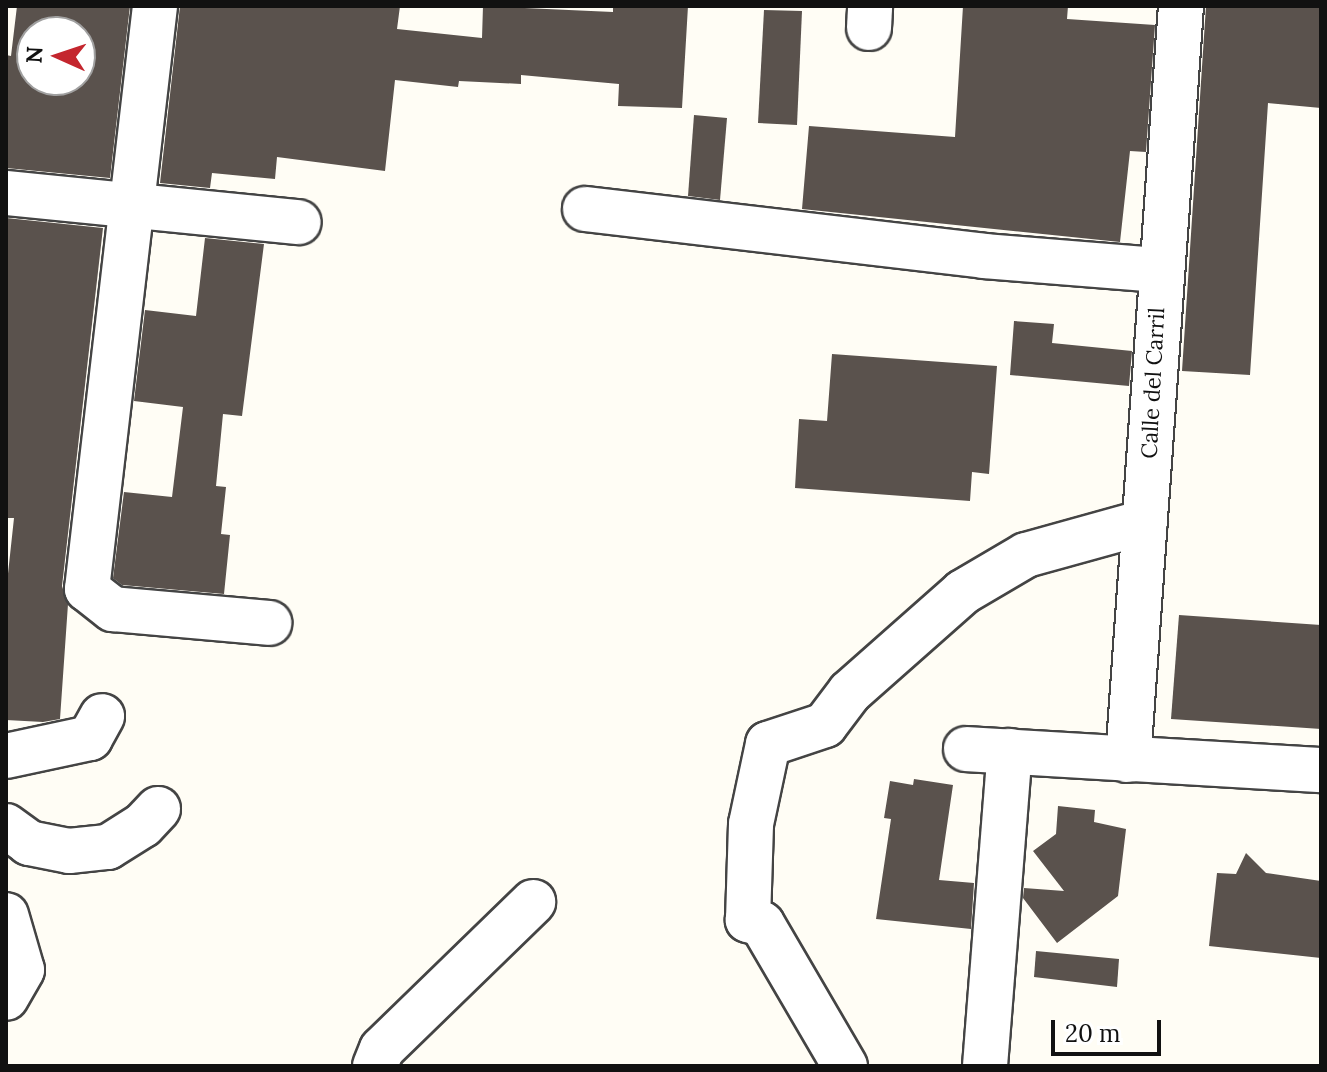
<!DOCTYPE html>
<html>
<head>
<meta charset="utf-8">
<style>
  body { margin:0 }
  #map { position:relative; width:1327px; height:1072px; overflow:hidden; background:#fffdf5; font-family:Lora,serif }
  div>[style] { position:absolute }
  .building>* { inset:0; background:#5a524d }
  .roads { filter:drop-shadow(2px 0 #444) drop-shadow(-2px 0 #444) drop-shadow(0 2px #444) drop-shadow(0 -2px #444) }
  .minor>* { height:44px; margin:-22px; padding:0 22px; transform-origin:22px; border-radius:22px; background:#fff }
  span { translate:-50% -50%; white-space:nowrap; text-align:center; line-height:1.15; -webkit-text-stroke:8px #fff; paint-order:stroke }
  .street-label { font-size:22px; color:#111 }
  .frame { position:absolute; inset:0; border:8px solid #111; pointer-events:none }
  .north { position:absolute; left:16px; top:16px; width:80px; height:80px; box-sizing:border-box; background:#fff; border:2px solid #a0a0a0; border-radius:50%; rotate:273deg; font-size:22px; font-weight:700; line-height:32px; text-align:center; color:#111 }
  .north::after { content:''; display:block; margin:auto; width:28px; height:36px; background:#c4262e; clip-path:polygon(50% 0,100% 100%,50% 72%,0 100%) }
  .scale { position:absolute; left:1051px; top:1020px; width:110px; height:36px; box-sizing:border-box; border:4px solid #111; border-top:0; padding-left:10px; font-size:24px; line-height:28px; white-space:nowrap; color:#111; -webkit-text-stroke:6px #fff; paint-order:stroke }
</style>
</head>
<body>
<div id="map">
  <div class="building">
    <i style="clip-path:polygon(evenodd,17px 6px,130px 6px,110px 178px,6px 168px,6px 55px,11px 56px,17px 6px,32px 32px,80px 32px,80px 80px,32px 80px,32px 32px)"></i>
    <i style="clip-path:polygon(180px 6px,400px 6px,397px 29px,482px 38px,483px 6px,613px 12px,613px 6px,688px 6px,682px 108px,618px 106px,619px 84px,521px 75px,521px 84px,459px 81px,458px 87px,395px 80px,385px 171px,277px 157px,275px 179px,212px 173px,210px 188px,160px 183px)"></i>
    <i style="clip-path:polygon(963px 6px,1068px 6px,1067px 19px,1155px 25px,1146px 152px,1130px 151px,1120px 242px,802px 209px,809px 126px,955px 137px)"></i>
    <i style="clip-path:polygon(1206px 6px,1321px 6px,1321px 108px,1268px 103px,1250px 375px,1182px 371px)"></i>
    <i style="clip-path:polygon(764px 10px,802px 11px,797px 125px,758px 123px)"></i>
    <i style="clip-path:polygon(694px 115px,727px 118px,720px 200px,688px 196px)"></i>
    <i style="clip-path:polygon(6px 218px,103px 228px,62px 586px,68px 604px,60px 719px,43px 722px,6px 720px,6px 592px,14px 518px,6px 518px)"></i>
    <i style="clip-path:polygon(205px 238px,264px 244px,242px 416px,223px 414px,216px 486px,226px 487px,221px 534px,230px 535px,224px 594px,122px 585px,113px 578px,124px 492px,172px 497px,183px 407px,134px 401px,145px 310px,196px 316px)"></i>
    <i style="clip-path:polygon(1014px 321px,1054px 324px,1052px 343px,1132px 351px,1129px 386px,1010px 375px)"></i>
    <i style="clip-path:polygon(832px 354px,997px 366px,989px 474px,972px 472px,970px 501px,795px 488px,799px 419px,827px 421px)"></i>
    <i style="clip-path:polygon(1179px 615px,1321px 625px,1321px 729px,1171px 719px)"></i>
    <i style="clip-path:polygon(914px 779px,953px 785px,939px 880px,974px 883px,971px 929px,876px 919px,891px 819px,884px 818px,890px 781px,913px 785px)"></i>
    <i style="clip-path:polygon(1058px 806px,1095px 810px,1094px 822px,1126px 829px,1118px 896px,1057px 943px,1023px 898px,1024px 888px,1064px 891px,1033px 851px,1056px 834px)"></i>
    <i style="clip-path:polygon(1246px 853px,1266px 873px,1321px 881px,1321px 958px,1209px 946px,1217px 873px,1236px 874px)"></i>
    <i style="clip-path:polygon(1036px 951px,1119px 959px,1117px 987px,1034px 977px)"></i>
  </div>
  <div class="roads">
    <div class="minor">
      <i style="left:155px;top:6px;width:587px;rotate:96.65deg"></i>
      <i style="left:87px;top:589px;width:33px;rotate:38deg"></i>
      <i style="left:113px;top:609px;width:157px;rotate:5.1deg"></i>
      <i style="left:869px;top:28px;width:22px;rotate:-87deg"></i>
      <i style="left:6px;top:193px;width:294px;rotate:5.7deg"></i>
      <i style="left:585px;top:209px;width:402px;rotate:6.7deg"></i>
      <i style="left:984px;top:256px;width:176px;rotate:4.6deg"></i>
      <i style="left:966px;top:749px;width:356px;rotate:3.4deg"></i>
      <i style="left:6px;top:756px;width:86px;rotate:-12.1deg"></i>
      <i style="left:90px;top:738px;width:25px;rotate:-61deg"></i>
      <i style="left:1128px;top:760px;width:756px;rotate:-85.98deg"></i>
      <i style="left:6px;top:826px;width:29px;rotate:36deg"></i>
      <i style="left:29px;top:843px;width:41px;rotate:11.3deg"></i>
      <i style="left:69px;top:851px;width:39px;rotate:-6deg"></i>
      <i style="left:108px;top:847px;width:41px;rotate:-32.2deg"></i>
      <i style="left:143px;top:825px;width:22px;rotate:-47deg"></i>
      <i style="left:6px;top:915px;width:57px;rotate:73.8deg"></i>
      <i style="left:22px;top:970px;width:32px;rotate:120deg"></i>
      <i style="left:375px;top:1066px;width:18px;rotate:-68deg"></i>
      <i style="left:382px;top:1049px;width:211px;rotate:-44.2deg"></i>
      <i style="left:845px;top:1066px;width:164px;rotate:-120.3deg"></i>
      <i style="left:762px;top:924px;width:15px;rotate:-164deg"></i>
      <i style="left:748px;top:920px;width:96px;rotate:-88.2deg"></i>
      <i style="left:751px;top:824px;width:82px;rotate:-78deg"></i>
      <i style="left:768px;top:744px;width:60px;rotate:-18.4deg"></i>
      <i style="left:825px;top:725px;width:41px;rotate:-52.9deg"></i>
      <i style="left:850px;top:692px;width:151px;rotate:-41.5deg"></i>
      <i style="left:963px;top:592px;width:73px;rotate:-30.4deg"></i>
      <i style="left:1026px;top:555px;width:123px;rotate:-15.5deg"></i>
      <i style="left:985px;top:1066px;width:316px;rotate:-85.5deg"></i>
    </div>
  </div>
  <div class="street-label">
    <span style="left:1153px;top:383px;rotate:-87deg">Calle del Carril</span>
  </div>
  <div class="frame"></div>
  <div class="north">N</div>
  <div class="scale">20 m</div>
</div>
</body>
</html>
